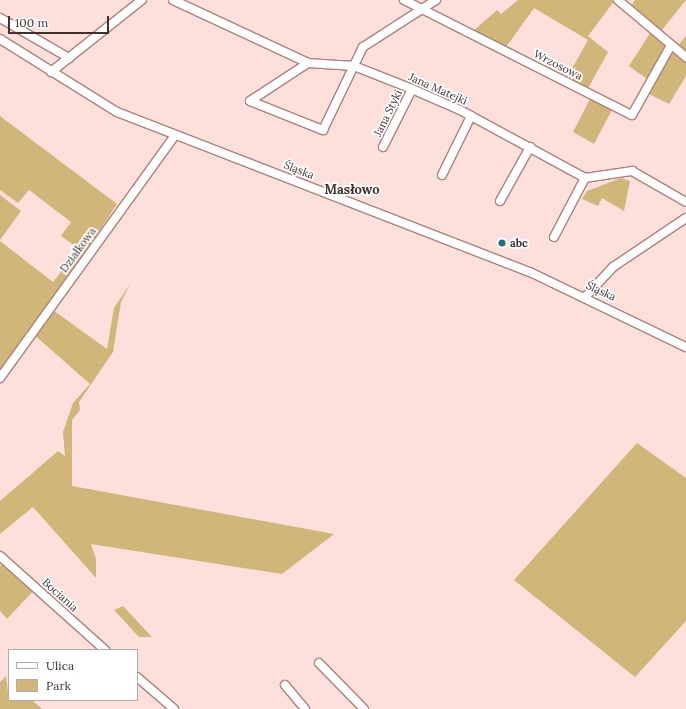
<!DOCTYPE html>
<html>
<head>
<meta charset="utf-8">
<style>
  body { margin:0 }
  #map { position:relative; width:686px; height:709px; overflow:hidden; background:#fddfdb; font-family:Lora,serif }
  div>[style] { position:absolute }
  .green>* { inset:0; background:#d1b679 }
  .roads { filter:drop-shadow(1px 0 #ae817b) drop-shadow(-1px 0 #ae817b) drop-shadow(0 1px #ae817b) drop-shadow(0 -1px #ae817b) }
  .minor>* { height:8px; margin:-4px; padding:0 4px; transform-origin:4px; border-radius:4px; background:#fff }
  .dots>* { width:11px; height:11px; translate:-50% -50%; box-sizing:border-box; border:2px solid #fff; border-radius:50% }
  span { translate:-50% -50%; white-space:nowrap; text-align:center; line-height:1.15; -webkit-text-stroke:3.5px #fff; paint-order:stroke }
  .street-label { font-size:11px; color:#43302e }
  .poi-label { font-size:11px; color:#43302e; font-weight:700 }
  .left { translate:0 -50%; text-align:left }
  .quarter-label { font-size:13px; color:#43302e; font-weight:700 }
  .legend { position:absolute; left:8px; top:649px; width:130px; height:52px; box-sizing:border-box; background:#fff; border:1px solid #b4acab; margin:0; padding:5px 7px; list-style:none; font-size:12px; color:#43302e }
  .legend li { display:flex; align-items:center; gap:8px; height:20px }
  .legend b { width:20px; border:1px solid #b4acab }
  .scale { position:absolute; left:8px; top:16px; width:101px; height:18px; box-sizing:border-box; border:2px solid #43302e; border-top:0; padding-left:5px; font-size:12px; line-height:14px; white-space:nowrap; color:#43302e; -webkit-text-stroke:3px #fff; paint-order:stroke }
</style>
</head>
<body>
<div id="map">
  <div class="green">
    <i style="clip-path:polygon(518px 0,615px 0,588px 36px,608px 52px,586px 92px,565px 81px,588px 40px,534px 8px,504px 50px,471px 33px,497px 10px,501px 14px)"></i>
    <i style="clip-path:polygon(635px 0,686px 0,658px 35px,674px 50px,686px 36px,686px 76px,669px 104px,645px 92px,651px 82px,629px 66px,652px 30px,629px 9px)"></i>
    <i style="clip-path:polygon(592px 95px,614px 106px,594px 144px,573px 132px)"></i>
    <i style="clip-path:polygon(0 116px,117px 204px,85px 253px,61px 236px,71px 222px,29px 190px,18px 203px,0 190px)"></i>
    <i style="clip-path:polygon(621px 178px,630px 181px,624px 211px,602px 198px,598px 206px,582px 199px,587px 191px)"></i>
    <i style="clip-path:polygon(0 195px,21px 211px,0 240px)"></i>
    <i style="clip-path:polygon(0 241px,53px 282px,77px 251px,86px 257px,50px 308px,107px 349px,114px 308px,130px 284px,121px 302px,113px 352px,79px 402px,80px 410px,72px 420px,72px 486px,334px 534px,282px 574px,91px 544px,96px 559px,96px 578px,33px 507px,0 534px,0 501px,58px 451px,65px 456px,63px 432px,73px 403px,90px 384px,32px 333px,0 378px)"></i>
    <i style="clip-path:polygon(637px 443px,686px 478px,686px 621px,635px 677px,514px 580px)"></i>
    <i style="clip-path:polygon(6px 561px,36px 588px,7px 619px,0 611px,0 566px)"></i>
    <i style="clip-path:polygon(123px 606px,152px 637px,139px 637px,114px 610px)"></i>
    <i style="clip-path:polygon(6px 676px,9px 700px,32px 700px,42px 709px,0 709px,0 682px)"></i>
  </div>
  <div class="roads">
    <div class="minor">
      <i style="left:173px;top:0;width:149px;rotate:25deg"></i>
      <i style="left:308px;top:63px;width:46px;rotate:3.7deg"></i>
      <i style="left:354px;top:66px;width:62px;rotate:21.6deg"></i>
      <i style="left:412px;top:89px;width:52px;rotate:23.6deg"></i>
      <i style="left:460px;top:110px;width:142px;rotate:28.5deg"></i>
      <i style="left:585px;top:178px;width:48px;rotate:-8.5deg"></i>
      <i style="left:632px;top:171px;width:62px;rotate:29.9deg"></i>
      <i style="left:404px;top:0;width:255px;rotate:26.8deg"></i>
      <i style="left:632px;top:115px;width:78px;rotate:-60.8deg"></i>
      <i style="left:618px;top:0;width:89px;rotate:40deg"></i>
      <i style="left:0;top:18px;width:80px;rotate:30.1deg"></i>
      <i style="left:0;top:39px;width:138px;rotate:32deg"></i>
      <i style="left:117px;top:112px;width:443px;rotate:21.2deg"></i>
      <i style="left:530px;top:272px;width:173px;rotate:25.7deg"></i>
      <i style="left:308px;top:63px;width:69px;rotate:146.8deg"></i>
      <i style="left:250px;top:101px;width:79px;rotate:21.7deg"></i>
      <i style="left:323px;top:130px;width:92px;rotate:-64.3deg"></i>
      <i style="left:363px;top:47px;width:87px;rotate:-32.8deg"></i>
      <i style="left:51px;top:72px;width:116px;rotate:-38.4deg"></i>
      <i style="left:383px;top:147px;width:65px;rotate:-63.4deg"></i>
      <i style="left:442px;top:175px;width:66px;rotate:-63.8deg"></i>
      <i style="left:500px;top:201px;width:62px;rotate:-60.9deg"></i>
      <i style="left:554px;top:237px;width:67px;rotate:-62.3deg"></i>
      <i style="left:586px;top:296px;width:40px;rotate:-47deg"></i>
      <i style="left:613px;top:267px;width:88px;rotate:-33.9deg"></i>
      <i style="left:0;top:378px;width:299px;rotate:-54.2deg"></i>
      <i style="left:0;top:556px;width:141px;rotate:41.8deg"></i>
      <i style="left:319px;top:663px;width:64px;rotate:45.6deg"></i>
      <i style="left:137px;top:677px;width:49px;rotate:40.9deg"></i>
      <i style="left:285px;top:685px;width:31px;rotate:50deg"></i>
    </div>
  </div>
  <div class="dots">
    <i style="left:502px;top:243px;background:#256f78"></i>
  </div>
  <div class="street-label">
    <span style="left:558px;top:65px;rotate:27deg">Wrzosowa</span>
    <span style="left:438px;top:89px;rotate:24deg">Jana Matejki</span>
    <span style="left:388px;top:113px;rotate:-64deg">Jana Styki</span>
    <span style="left:299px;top:170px;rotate:21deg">Śląska</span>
    <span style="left:78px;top:250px;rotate:-54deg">Działkowa</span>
    <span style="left:601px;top:291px;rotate:25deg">Śląska</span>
    <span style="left:60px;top:595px;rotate:42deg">Bociania</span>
  </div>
  <div class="poi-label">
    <span class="left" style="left:510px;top:243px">abc</span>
  </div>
  <div class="quarter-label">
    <span style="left:352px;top:190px">Masłowo</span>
  </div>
  <ul class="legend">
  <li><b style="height:5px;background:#fff"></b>Ulica</li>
  <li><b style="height:11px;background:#d1b679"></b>Park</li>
  </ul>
  <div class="scale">100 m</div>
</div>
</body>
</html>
